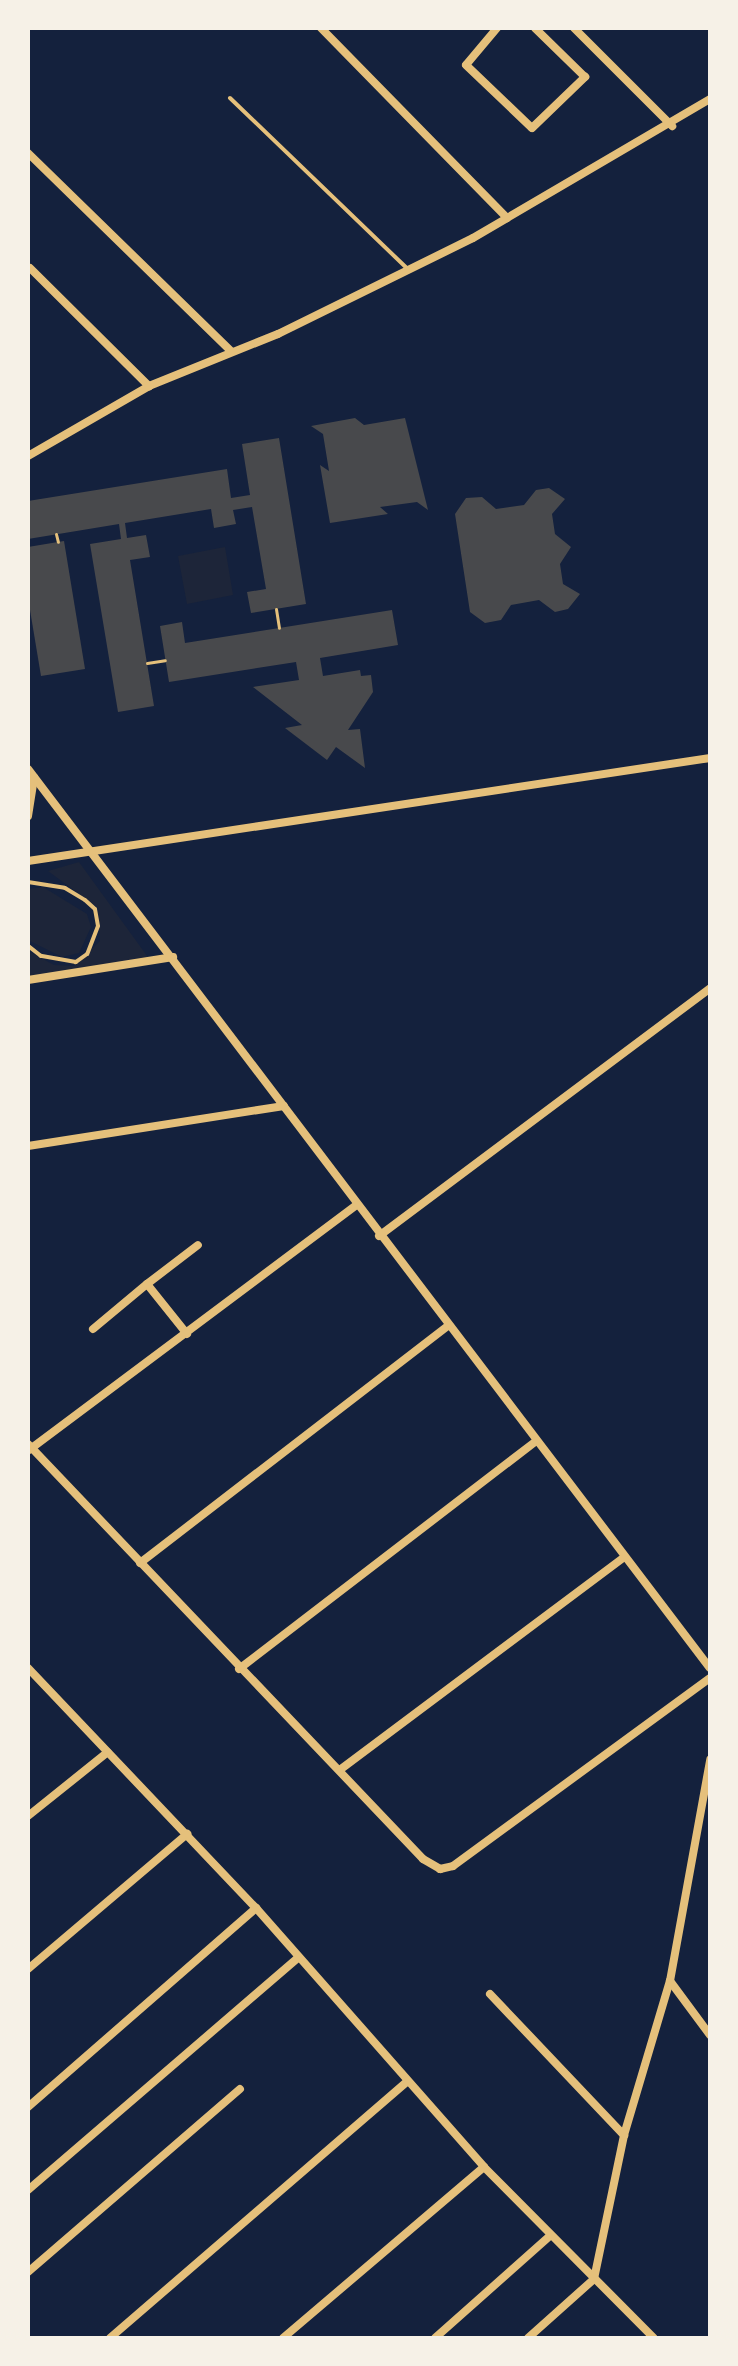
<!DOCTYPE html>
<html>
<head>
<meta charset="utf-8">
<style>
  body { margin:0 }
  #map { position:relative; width:738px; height:2366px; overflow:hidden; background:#14213d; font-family:Karla,sans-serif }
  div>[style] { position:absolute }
  .green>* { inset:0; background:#1d2539 }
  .building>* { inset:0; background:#48494c }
  .path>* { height:3px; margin:-1.5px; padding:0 1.5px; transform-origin:1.5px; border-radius:1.5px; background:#e5c07b }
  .service>* { height:4px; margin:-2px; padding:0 2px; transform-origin:2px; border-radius:2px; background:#e5c07b }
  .minor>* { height:8px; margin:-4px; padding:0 4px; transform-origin:4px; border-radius:4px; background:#e5c07b }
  span { translate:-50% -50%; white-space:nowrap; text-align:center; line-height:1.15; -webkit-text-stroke:6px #f6f1e7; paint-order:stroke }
  .frame { position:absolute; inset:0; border:30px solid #f6f1e7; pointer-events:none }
</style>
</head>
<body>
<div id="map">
  <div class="green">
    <i style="clip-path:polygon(225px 547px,233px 595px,187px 604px,178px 556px)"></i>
    <i style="clip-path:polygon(79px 862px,150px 960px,28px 978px,28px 951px,54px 965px,75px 966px,100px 941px,98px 908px,48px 871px)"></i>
    <i style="clip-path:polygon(43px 887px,87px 914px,91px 927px,79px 953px,62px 957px,28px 940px,28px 889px)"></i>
  </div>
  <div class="building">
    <i style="clip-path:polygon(355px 418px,364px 425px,405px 418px,428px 510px,417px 502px,380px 507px,388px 514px,330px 523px,320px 465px,329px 471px,323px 434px,311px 426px)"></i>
    <i style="clip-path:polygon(279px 438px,306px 604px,251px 613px,247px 592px,266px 589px,252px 507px,233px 510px,236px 524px,214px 528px,211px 509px,125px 523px,127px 538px,146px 535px,150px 557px,130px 560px,154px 706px,118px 712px,90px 544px,121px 539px,119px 524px,28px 539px,28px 501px,227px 469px,231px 498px,250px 495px,242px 444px)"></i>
    <i style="clip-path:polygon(549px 488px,565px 499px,552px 514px,555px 534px,571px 547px,560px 564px,563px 584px,580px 594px,568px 609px,555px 612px,539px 600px,511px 605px,501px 620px,485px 623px,470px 612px,455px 514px,466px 498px,482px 497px,496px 509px,524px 505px,536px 490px)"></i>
    <i style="clip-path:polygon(64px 541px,85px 669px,41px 676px,28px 598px,28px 547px)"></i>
    <i style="clip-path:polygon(392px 610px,398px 645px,320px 658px,323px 676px,360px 670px,361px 676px,371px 675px,373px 692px,348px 730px,360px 729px,365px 768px,336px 747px,327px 760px,285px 728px,302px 725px,253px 687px,299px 680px,296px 662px,169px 682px,160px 626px,182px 622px,185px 643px)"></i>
  </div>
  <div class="path">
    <i style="left:56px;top:534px;width:8px;rotate:76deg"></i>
    <i style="left:276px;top:609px;width:19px;rotate:81deg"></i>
    <i style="left:147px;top:663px;width:18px;rotate:-9deg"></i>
  </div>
  <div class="service">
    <i style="left:230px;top:98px;width:247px;rotate:43.9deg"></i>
    <i style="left:28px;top:882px;width:37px;rotate:9deg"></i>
    <i style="left:65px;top:888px;width:23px;rotate:31deg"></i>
    <i style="left:85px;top:900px;width:13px;rotate:42deg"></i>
    <i style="left:95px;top:909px;width:17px;rotate:80deg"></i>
    <i style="left:98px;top:926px;width:30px;rotate:111deg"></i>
    <i style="left:87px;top:954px;width:14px;rotate:144deg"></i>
    <i style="left:76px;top:962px;width:36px;rotate:-170deg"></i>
    <i style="left:41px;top:956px;width:16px;rotate:-142deg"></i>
  </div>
  <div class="minor">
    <i style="left:321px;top:28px;width:266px;rotate:45.6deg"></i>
    <i style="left:497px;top:28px;width:48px;rotate:130deg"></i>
    <i style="left:466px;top:65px;width:91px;rotate:43.7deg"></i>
    <i style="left:532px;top:128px;width:74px;rotate:-43.9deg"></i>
    <i style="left:585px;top:77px;width:70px;rotate:-135.6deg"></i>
    <i style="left:574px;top:28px;width:139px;rotate:45deg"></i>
    <i style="left:28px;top:153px;width:284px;rotate:44.3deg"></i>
    <i style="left:30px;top:268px;width:168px;rotate:44.8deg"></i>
    <i style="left:28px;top:456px;width:140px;rotate:-30deg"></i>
    <i style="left:149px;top:386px;width:139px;rotate:-22deg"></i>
    <i style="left:278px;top:334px;width:217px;rotate:-26.2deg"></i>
    <i style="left:473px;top:238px;width:275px;rotate:-30.4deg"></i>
    <i style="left:28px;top:769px;width:1128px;rotate:52.82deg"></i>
    <i style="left:28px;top:816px;width:39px;rotate:-81deg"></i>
    <i style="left:28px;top:861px;width:690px;rotate:-8.59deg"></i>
    <i style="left:28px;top:980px;width:147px;rotate:-9deg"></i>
    <i style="left:28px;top:1146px;width:259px;rotate:-8.9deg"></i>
    <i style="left:379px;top:1236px;width:414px;rotate:-36.8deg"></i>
    <i style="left:147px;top:1284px;width:64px;rotate:-37.4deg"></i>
    <i style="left:93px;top:1329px;width:70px;rotate:-39.8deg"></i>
    <i style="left:147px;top:1284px;width:64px;rotate:51.3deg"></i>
    <i style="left:28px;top:1444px;width:573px;rotate:46.41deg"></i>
    <i style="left:423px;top:1859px;width:20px;rotate:30deg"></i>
    <i style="left:440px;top:1869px;width:13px;rotate:-13deg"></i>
    <i style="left:453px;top:1866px;width:318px;rotate:-36.2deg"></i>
    <i style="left:29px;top:1450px;width:409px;rotate:-36.8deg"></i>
    <i style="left:140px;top:1563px;width:389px;rotate:-37.6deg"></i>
    <i style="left:28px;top:1668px;width:331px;rotate:46.5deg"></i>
    <i style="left:256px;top:1908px;width:345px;rotate:48.6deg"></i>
    <i style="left:484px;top:2167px;width:241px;rotate:45.2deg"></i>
    <i style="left:239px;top:1669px;width:374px;rotate:-37.5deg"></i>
    <i style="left:341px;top:1769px;width:352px;rotate:-36.8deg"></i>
    <i style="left:28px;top:1816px;width:102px;rotate:-38.7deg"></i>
    <i style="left:28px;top:1969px;width:209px;rotate:-40.3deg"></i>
    <i style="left:670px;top:1981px;width:67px;rotate:53.5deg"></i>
    <i style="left:490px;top:1994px;width:195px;rotate:46.5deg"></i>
    <i style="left:28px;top:2107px;width:303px;rotate:-41.1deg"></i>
    <i style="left:28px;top:2190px;width:356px;rotate:-40.7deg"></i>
    <i style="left:28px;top:2272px;width:280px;rotate:-40.8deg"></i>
    <i style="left:110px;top:2338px;width:392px;rotate:-40.8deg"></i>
    <i style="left:283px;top:2338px;width:264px;rotate:-40.4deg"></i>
    <i style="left:435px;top:2338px;width:155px;rotate:-41.6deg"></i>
    <i style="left:528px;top:2338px;width:89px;rotate:-41.8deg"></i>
    <i style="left:594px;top:2279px;width:147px;rotate:-78.2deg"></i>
    <i style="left:624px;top:2135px;width:161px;rotate:-73.4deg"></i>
    <i style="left:670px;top:1981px;width:225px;rotate:-79.7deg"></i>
  </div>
  <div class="frame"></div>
</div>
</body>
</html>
